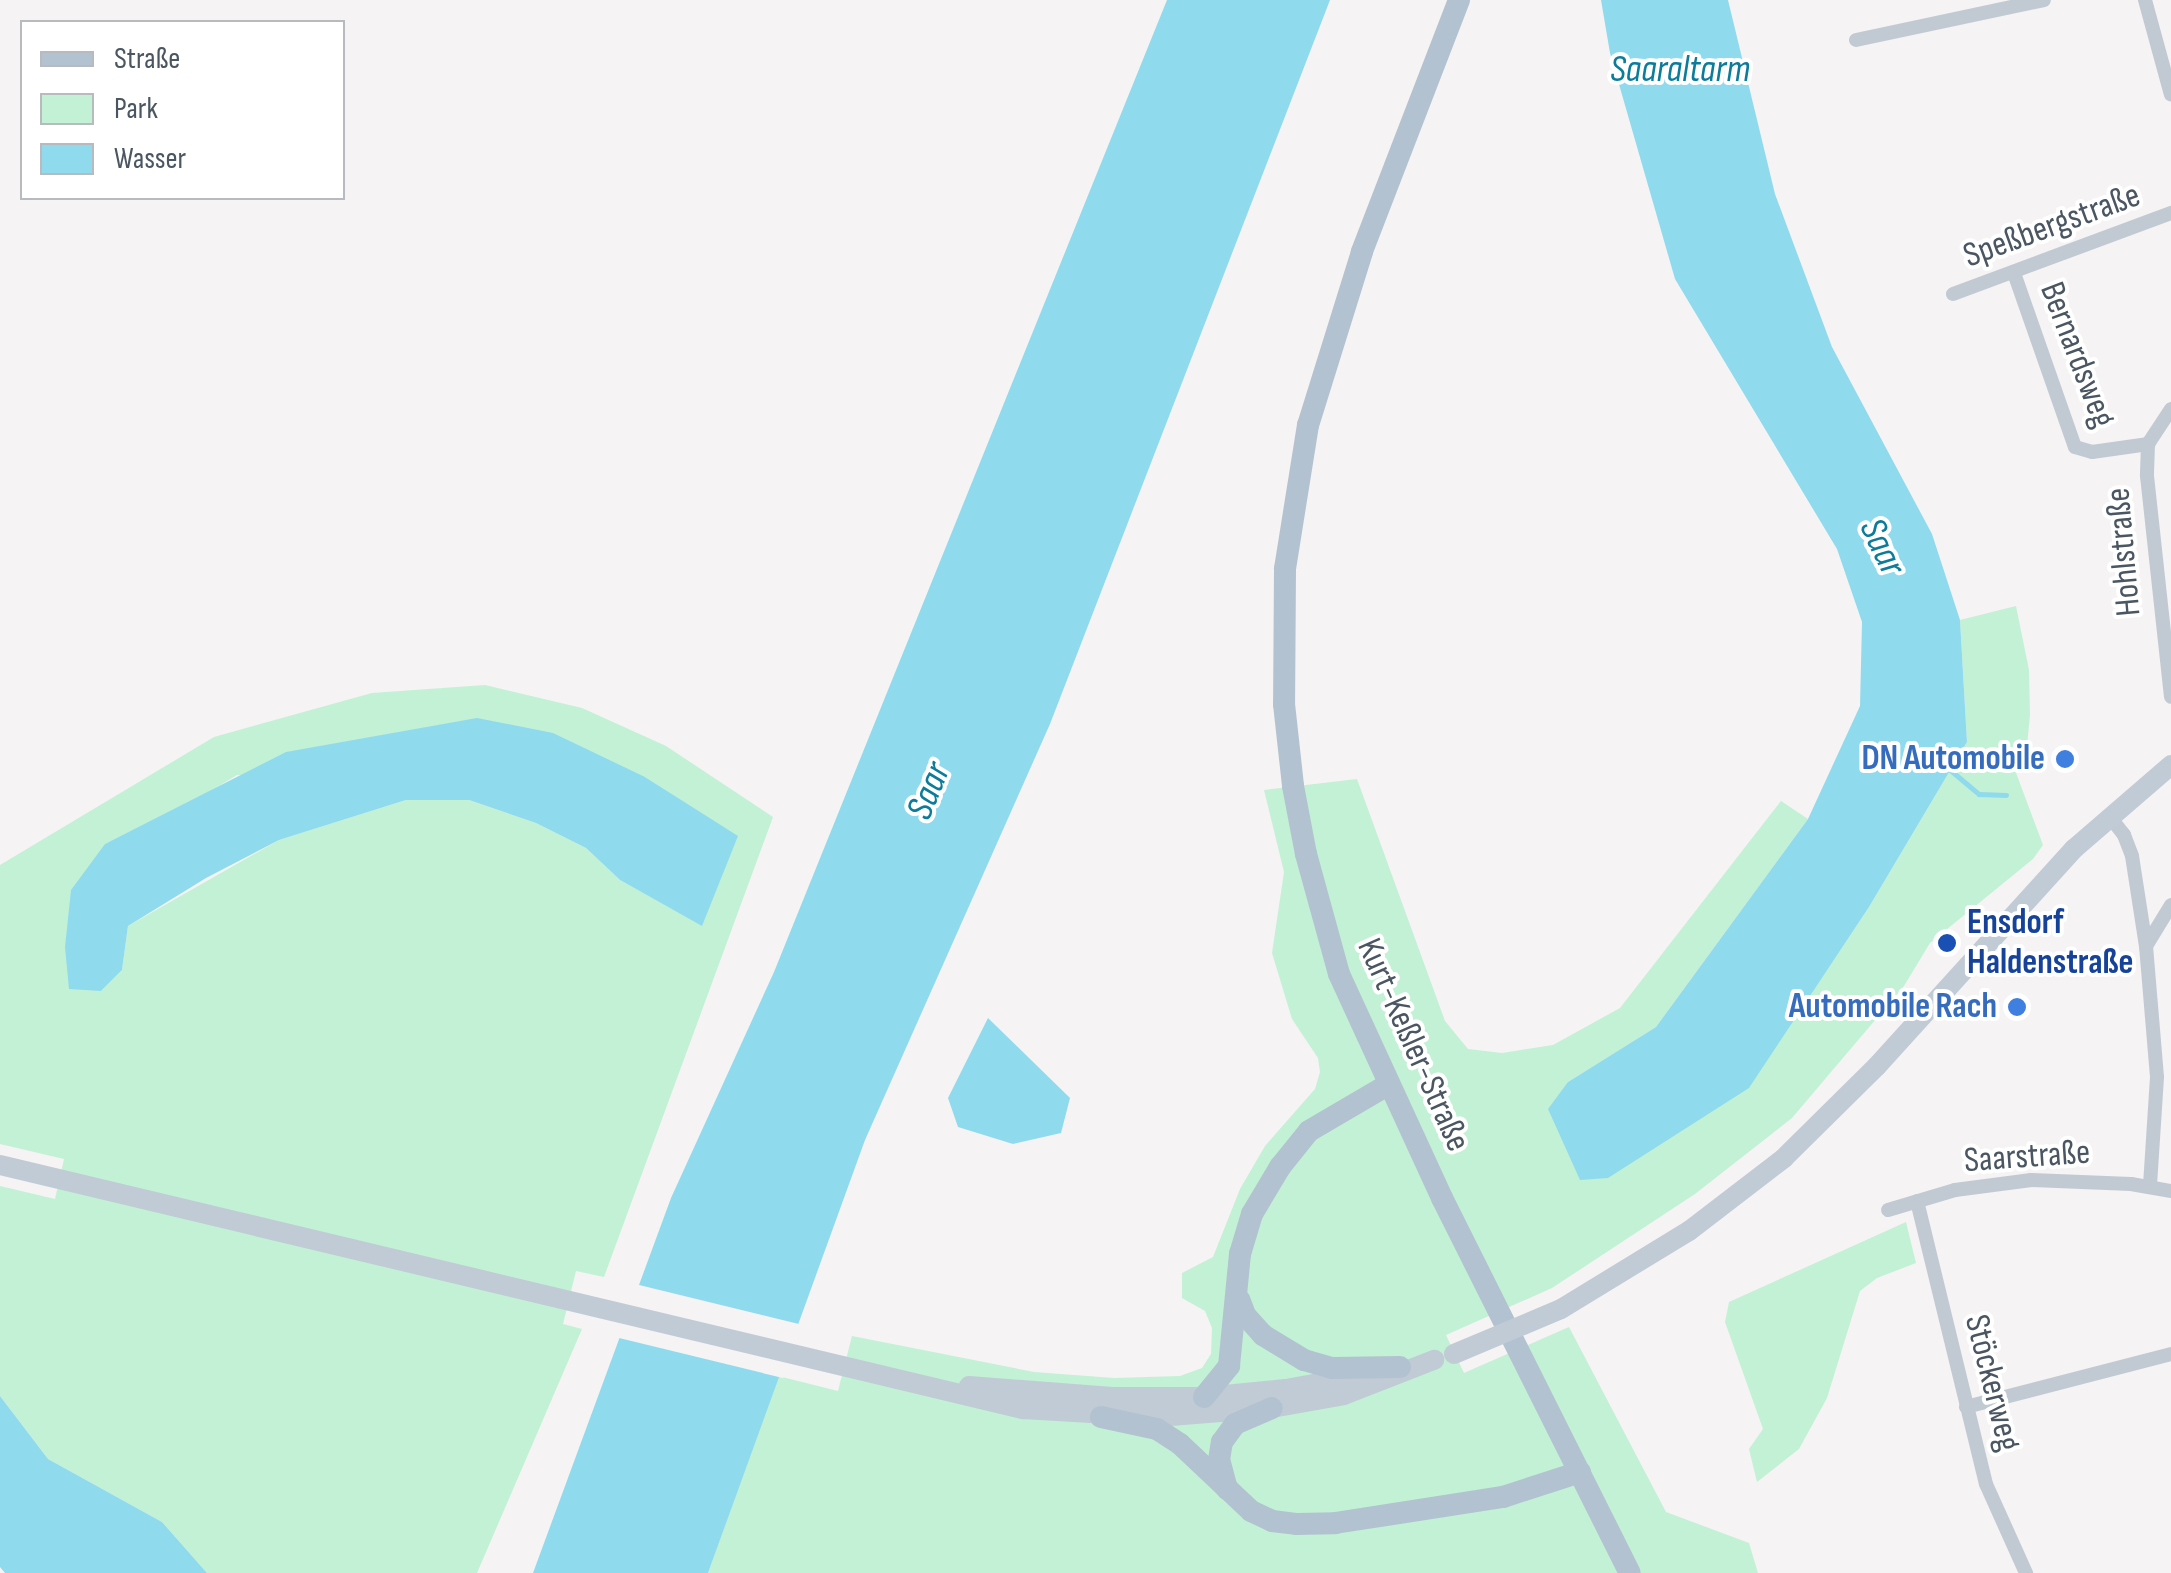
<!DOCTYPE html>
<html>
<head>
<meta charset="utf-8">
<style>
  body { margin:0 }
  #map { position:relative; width:2171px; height:1573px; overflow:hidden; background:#f5f3f3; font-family:"Sofia Sans Condensed",sans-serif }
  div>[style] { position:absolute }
  .green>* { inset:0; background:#c3f1d5 }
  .water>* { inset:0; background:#90daee }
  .pier>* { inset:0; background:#f5f3f3 }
  .stream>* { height:5px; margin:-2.5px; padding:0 2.5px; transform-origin:2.5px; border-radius:2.5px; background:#90daee }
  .minor>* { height:14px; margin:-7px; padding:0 7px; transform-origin:7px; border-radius:7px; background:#c1cad2 }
  .secondary>* { height:20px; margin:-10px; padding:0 10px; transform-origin:10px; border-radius:10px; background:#c1cbd6 }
  .primary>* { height:22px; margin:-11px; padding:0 11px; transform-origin:11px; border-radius:11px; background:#b3c2d1 }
  .secondary-bridge>* { height:20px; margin:-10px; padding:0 10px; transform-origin:10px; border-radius:10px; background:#c1cbd6 }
  .dots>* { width:28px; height:28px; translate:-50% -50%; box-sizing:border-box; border:5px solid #fff; border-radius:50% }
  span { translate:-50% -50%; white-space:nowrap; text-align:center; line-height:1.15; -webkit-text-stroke:8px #fff; paint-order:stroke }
  .street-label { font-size:35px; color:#4a5661 }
  .shop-label { font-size:35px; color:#366cbe; font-weight:700 }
  .right { translate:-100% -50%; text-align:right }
  .transit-label { font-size:35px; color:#164399; font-weight:700 }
  .left { translate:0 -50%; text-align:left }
  .water-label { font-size:38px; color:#0c7c9b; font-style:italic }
  .legend { position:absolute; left:20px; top:20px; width:325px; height:180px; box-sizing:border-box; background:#fff; border:2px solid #b7bbc0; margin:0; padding:12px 18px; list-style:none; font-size:30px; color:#4a5661 }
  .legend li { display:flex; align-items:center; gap:20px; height:50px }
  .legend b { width:50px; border:2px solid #b7bbc0 }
</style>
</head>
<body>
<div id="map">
  <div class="green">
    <i style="clip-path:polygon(2016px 606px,2029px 670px,2030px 715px,2027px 746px,2015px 770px,2043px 845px,2033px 859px,1930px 943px,1904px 986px,1792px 1118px,1695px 1194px,1552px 1288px,1446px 1335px,1464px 1373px,1569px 1327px,1666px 1512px,1749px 1543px,1758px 1573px,708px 1573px,778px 1376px,838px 1391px,852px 1336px,1034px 1372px,1114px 1378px,1180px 1376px,1202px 1368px,1211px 1354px,1212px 1328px,1205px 1311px,1182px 1298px,1182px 1273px,1213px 1257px,1240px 1189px,1265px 1146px,1315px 1089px,1320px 1072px,1318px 1058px,1292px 1019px,1272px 953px,1284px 872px,1264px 790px,1357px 779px,1445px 1021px,1468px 1049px,1502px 1053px,1553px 1045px,1620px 1008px,1781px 801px,1808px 819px,1656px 1027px,1568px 1082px,1749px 1087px,1869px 907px,1967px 742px,1960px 620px)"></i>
    <i style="clip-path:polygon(evenodd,485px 685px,582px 708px,666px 746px,773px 817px,604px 1277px,576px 1271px,563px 1324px,582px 1329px,477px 1573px,207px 1573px,162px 1522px,48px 1459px,0 1396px,0 1186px,55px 1199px,64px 1159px,0 1144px,0 865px,214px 737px,372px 693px,485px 685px,237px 775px,645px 777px,737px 836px,701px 925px,620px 880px,586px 848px,536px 823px,469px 800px,406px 800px,279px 840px,128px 926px,122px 970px,101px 991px,105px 844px,189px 804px,237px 775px)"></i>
    <i style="clip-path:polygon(1906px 1222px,1916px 1263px,1877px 1278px,1860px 1291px,1827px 1398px,1799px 1449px,1757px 1482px,1749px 1449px,1763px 1429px,1725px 1322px,1729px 1302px)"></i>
  </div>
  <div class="water">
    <i style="clip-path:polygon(1167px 0,1330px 0,1050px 724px,865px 1140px,708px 1573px,533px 1573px,671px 1198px,774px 972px)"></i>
    <i style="clip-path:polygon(1601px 0,1728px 0,1775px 194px,1832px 347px,1932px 534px,1960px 620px,1967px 742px,1869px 907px,1749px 1088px,1608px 1178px,1580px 1180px,1548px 1109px,1568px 1082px,1656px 1027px,1808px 819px,1860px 706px,1862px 622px,1837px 549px,1675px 279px,1610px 53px)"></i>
    <i style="clip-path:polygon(477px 718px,553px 733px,645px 777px,738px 836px,702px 926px,620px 880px,586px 848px,536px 823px,469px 800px,406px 800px,279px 840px,206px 878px,128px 926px,122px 970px,101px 991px,69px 989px,65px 947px,71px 890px,105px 844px,286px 752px)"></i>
    <i style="clip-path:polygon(988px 1018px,1070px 1098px,1061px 1133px,1013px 1144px,958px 1127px,948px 1098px)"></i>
    <i style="clip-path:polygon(0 1396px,48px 1459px,162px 1522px,207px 1573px,5px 1573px,0 1567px)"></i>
  </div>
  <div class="pier">
    <i style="clip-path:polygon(635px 1284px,803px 1325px,783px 1378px,615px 1337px)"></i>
  </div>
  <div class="stream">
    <i style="left:1949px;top:769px;width:39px;rotate:40deg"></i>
    <i style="left:1979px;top:794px;width:27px;rotate:2deg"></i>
  </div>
  <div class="minor">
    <i style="left:2145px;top:0;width:98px;rotate:74.7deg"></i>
    <i style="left:1856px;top:40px;width:192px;rotate:-12deg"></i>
    <i style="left:2014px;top:273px;width:184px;rotate:70.7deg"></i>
    <i style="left:2075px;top:447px;width:18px;rotate:16deg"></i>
    <i style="left:2092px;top:452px;width:57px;rotate:-8.1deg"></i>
    <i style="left:1953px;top:294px;width:233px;rotate:-20.4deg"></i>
    <i style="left:2171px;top:409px;width:42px;rotate:123.3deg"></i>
    <i style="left:2148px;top:444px;width:32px;rotate:92deg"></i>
    <i style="left:2147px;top:476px;width:222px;rotate:83.8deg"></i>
    <i style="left:2110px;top:817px;width:23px;rotate:52deg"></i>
    <i style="left:2124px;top:835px;width:22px;rotate:69deg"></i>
    <i style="left:2132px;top:856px;width:91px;rotate:81.2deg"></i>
    <i style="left:2146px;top:946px;width:131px;rotate:85.2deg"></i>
    <i style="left:2157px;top:1077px;width:109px;rotate:93.7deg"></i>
    <i style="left:2146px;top:946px;width:48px;rotate:-58.6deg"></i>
    <i style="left:1917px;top:1201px;width:291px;rotate:76.3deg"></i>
    <i style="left:1986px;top:1484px;width:98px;rotate:65.8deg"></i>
    <i style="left:1888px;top:1210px;width:70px;rotate:-16.6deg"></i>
    <i style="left:1955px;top:1190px;width:77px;rotate:-7.5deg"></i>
    <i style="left:2031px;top:1180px;width:100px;rotate:2.3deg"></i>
    <i style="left:2131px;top:1184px;width:41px;rotate:9.9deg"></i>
    <i style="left:1966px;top:1407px;width:212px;rotate:-14.5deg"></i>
  </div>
  <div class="secondary">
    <i style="left:0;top:1165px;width:1052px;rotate:13.42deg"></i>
    <i style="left:1023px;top:1409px;width:135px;rotate:3.4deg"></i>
    <i style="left:1158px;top:1417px;width:114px;rotate:-4.5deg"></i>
    <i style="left:1272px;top:1408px;width:73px;rotate:-10.2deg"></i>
    <i style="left:1344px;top:1395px;width:97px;rotate:-21.3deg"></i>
    <i style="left:1561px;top:1309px;width:150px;rotate:-31.4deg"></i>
    <i style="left:1689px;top:1231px;width:120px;rotate:-37.5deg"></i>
    <i style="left:1784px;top:1158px;width:131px;rotate:-44.7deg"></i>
    <i style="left:1877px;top:1066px;width:294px;rotate:-47.8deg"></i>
    <i style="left:2075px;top:848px;width:127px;rotate:-40.8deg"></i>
    <i style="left:969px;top:1386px;width:144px;rotate:4.4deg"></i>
    <i style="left:1113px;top:1397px;width:91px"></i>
    <i style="left:1204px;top:1397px;width:82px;rotate:-5.6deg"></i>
    <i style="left:1286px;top:1389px;width:88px;rotate:-10.4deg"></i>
  </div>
  <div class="primary">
    <i style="left:1459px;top:0;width:270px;rotate:111.1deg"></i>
    <i style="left:1362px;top:252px;width:181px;rotate:107.3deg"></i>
    <i style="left:1308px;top:425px;width:146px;rotate:99.1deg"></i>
    <i style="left:1285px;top:569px;width:135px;rotate:90.4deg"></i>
    <i style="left:1284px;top:704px;width:82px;rotate:83.7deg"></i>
    <i style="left:1293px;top:786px;width:69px;rotate:79.2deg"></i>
    <i style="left:1306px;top:854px;width:124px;rotate:74.6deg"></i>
    <i style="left:1339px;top:974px;width:247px;rotate:65.3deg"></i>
    <i style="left:1442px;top:1198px;width:419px;rotate:63.4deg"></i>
    <i style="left:1239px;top:1299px;width:17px;rotate:69deg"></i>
    <i style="left:1245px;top:1315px;width:27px;rotate:48deg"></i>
    <i style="left:1263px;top:1335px;width:48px;rotate:31.4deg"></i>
    <i style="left:1304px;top:1360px;width:29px;rotate:16deg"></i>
    <i style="left:1332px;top:1368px;width:68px;rotate:-0.8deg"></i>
    <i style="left:1204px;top:1397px;width:40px;rotate:-51deg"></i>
    <i style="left:1229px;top:1366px;width:113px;rotate:-84.4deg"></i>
    <i style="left:1240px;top:1254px;width:42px;rotate:-73.3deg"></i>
    <i style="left:1252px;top:1214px;width:55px;rotate:-59.2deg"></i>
    <i style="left:1280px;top:1167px;width:46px;rotate:-51.1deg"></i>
    <i style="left:1309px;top:1131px;width:93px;rotate:-30.4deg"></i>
    <i style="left:1101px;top:1417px;width:57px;rotate:12.1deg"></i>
    <i style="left:1157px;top:1429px;width:27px;rotate:33deg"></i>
    <i style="left:1180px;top:1444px;width:98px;rotate:43.3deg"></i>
    <i style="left:1251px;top:1511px;width:23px;rotate:25deg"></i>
    <i style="left:1272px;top:1521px;width:24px;rotate:7deg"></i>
    <i style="left:1296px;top:1524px;width:39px;rotate:-1deg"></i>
    <i style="left:1335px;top:1523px;width:170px;rotate:-8.8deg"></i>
    <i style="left:1503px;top:1497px;width:81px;rotate:-18deg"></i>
    <i style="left:1227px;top:1489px;width:30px;rotate:-105deg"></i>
    <i style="left:1219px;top:1460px;width:18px;rotate:-81deg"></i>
    <i style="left:1222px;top:1442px;width:22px;rotate:-54deg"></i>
    <i style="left:1235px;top:1424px;width:40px;rotate:-23.4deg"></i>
  </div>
  <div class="secondary-bridge">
    <i style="left:1454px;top:1354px;width:116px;rotate:-22.8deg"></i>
  </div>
  <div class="dots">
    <i style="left:2065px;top:759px;background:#3f7fe0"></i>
    <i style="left:1947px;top:943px;background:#1a4fb4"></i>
    <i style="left:2017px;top:1007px;background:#3f7fe0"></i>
  </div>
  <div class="street-label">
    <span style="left:2052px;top:226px;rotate:-20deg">Speßbergstraße</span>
    <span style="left:2077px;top:355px;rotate:69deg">Bernardsweg</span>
    <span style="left:2124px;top:552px;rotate:-95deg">Hohlstraße</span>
    <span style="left:1413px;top:1045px;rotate:66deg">Kurt-Keßler-Straße</span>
    <span style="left:2027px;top:1157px;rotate:-4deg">Saarstraße</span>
    <span style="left:1992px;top:1383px;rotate:76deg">Stöckerweg</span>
  </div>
  <div class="shop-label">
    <span class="right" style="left:2045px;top:759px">DN Automobile</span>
    <span class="right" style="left:1997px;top:1007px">Automobile Rach</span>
  </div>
  <div class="transit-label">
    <span class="left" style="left:1967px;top:943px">Ensdorf<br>Haldenstraße</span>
  </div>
  <div class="water-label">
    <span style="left:1680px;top:70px">Saaraltarm</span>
    <span style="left:1882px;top:547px;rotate:64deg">Saar</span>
    <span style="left:929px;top:791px;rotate:-68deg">Saar</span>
  </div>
  <ul class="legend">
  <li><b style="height:12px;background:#b3c2d1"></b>Straße</li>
  <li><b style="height:28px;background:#c3f1d5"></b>Park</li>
  <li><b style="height:28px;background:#90daee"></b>Wasser</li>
  </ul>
</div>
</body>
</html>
